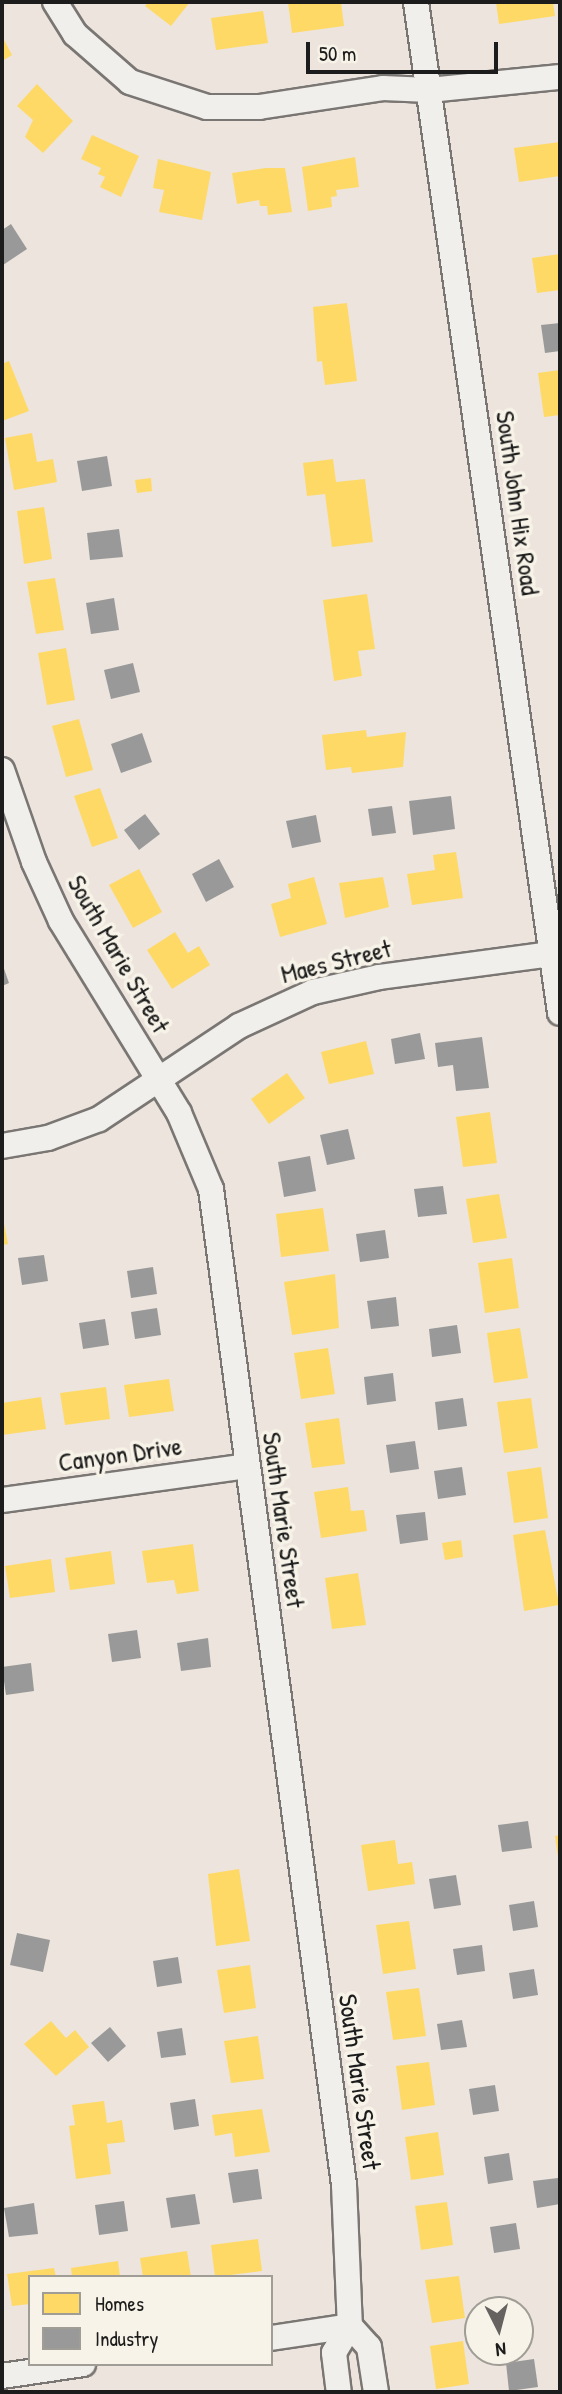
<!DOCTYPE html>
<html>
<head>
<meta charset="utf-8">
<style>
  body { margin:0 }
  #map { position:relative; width:562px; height:2394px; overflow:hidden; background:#ece4dd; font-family:"Patrick Hand",sans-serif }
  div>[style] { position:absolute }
  .homes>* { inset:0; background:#ffd966 }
  .industry>* { inset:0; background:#999 }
  .roads { filter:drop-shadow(2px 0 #7a7673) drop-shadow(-2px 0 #7a7673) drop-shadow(0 2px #7a7673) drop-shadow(0 -2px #7a7673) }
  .minor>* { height:24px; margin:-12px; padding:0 12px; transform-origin:12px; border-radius:12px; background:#f1efeb }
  span { translate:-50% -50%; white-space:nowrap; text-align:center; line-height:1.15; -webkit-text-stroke:7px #f7f3e8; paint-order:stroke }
  .street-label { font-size:26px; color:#1c1c1c }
  .frame { position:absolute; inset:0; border:4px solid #1c1c1c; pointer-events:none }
  .legend { position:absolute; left:28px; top:2275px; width:245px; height:91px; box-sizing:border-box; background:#f7f3e8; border:2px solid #9f9d96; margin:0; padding:9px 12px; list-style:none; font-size:21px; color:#1c1c1c }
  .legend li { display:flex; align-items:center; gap:14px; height:35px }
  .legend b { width:35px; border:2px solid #9f9d96 }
  .north { position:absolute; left:464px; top:2296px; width:70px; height:70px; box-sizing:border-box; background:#f7f3e8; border:2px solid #9f9d96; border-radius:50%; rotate:174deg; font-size:19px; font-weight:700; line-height:28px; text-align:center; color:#1c1c1c }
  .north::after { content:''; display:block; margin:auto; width:24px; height:32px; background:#656260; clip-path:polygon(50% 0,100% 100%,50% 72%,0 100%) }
  .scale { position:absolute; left:306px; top:42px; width:192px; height:32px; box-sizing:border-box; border:4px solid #1c1c1c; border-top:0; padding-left:9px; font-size:21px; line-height:24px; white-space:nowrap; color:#1c1c1c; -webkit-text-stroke:5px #f7f3e8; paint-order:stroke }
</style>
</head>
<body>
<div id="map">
  <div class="homes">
    <i style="clip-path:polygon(148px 2px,190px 2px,171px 26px,145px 6px)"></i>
    <i style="clip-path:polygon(288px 2px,341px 2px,344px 26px,292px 33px)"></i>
    <i style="clip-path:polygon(496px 2px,553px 2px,555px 16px,499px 24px)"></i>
    <i style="clip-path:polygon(263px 11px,268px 43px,216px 50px,211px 18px)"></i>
    <i style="clip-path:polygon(2px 36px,12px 55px,2px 61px)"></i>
    <i style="clip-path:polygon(37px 84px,73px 121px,43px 153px,25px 137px,33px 120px,17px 106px)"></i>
    <i style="clip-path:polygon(92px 135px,139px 156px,121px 197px,100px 187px,105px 177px,98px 174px,101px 168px,81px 159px)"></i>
    <i style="clip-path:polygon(560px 142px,560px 176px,519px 182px,514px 148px)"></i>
    <i style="clip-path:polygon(355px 157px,359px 187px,336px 190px,337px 196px,331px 197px,332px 207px,308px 211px,302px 167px)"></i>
    <i style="clip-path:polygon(158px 159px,211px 172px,202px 220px,159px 212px,164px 190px,153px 188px)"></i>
    <i style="clip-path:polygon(266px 168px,285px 168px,292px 212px,268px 215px,267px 206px,260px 206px,259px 200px,237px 204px,232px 173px)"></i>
    <i style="clip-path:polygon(560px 254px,560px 290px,537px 293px,532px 258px)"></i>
    <i style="clip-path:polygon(347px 303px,357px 381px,325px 385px,322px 361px,317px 362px,313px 307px)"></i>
    <i style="clip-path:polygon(9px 361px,29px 411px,2px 421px,2px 364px)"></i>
    <i style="clip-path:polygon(560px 370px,560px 415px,544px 417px,538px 373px)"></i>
    <i style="clip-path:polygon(32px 433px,37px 462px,53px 459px,57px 482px,14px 490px,5px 438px)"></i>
    <i style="clip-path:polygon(333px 459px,336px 482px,365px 479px,373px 542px,332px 547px,325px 494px,307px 496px,303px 463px)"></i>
    <i style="clip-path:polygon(151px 478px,152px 491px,137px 493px,135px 480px)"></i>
    <i style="clip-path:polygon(44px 507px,52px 559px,24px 564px,17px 511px)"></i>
    <i style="clip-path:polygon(55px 578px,64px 630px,36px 634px,27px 582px)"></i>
    <i style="clip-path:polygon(367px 594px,375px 649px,358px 651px,362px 676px,334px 681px,323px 600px)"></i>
    <i style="clip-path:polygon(66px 648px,75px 700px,47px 705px,38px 653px)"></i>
    <i style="clip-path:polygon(79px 719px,93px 770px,66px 777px,52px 726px)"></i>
    <i style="clip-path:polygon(366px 730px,367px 737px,406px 732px,403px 767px,352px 773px,351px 767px,326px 770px,322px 735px)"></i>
    <i style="clip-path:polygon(100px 788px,118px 838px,92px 847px,74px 796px)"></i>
    <i style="clip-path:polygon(456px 852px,463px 898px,412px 905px,407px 874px,435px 870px,433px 855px)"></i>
    <i style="clip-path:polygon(139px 869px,162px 912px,133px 928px,109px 885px)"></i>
    <i style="clip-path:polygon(314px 877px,327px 924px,280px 937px,271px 904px,291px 898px,288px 884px)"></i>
    <i style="clip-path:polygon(383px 877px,389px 907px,345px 918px,339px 883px)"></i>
    <i style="clip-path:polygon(175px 932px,188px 953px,199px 946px,210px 965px,172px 989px,147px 950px)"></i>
    <i style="clip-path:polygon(366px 1041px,374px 1074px,329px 1084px,321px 1052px)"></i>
    <i style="clip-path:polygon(287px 1073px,305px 1098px,269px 1124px,251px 1099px)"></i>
    <i style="clip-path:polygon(490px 1112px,497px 1163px,463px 1167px,456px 1117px)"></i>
    <i style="clip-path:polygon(499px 1194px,507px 1238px,473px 1243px,466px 1199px)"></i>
    <i style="clip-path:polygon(323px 1208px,329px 1251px,281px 1257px,276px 1214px)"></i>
    <i style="clip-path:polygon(2px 1213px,8px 1244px,2px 1245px)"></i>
    <i style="clip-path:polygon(512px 1258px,519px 1308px,485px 1313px,478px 1263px)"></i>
    <i style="clip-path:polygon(335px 1274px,339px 1328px,292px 1335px,284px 1282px)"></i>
    <i style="clip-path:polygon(520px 1328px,528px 1378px,494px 1383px,487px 1333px)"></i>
    <i style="clip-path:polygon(328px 1348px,335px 1394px,301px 1399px,294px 1353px)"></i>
    <i style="clip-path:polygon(169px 1379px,174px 1411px,129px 1417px,124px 1385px)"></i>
    <i style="clip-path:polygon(106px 1387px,110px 1419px,65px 1425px,60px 1393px)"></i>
    <i style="clip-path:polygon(41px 1397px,46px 1429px,2px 1435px,2px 1403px)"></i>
    <i style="clip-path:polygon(531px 1398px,538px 1448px,504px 1453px,497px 1402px)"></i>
    <i style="clip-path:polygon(339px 1418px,345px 1464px,312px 1468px,305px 1423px)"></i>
    <i style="clip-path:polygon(541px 1467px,548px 1518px,514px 1523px,507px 1472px)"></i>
    <i style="clip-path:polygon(348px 1487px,351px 1511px,364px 1510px,367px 1531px,321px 1538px,314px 1492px)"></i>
    <i style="clip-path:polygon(545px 1530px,559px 1605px,524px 1611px,513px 1535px)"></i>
    <i style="clip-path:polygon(461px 1540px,463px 1557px,445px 1560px,442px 1543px)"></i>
    <i style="clip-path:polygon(193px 1544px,199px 1591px,177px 1594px,174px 1580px,147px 1583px,142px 1551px)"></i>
    <i style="clip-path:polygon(111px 1551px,115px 1584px,70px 1590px,65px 1558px)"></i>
    <i style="clip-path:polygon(51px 1559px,55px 1592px,10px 1598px,5px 1566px)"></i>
    <i style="clip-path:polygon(358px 1573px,366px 1625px,332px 1629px,325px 1578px)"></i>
    <i style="clip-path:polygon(560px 1835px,560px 1864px,559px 1864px,555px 1836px)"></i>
    <i style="clip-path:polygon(395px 1840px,398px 1864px,412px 1862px,415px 1884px,368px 1891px,361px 1845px)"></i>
    <i style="clip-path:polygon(239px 1869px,250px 1941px,216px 1946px,208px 1874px)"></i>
    <i style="clip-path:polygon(409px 1921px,416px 1969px,383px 1974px,376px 1925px)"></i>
    <i style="clip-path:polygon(250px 1965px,256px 2008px,224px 2013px,217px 1970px)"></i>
    <i style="clip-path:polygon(419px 1988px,426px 2036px,393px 2040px,386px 1992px)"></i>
    <i style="clip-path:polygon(51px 2021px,66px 2038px,75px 2030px,89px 2047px,56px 2076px,24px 2044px)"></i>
    <i style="clip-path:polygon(258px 2036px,264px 2079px,231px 2083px,224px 2041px)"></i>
    <i style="clip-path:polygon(429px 2062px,435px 2105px,402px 2110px,396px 2066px)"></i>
    <i style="clip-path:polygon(104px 2101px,107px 2123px,122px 2120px,125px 2142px,107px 2144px,111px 2174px,76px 2179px,69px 2126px,75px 2125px,72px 2105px)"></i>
    <i style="clip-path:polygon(262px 2109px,270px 2152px,235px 2157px,232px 2133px,215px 2136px,212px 2115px)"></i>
    <i style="clip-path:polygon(438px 2132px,444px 2175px,411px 2180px,405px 2137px)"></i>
    <i style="clip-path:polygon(447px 2202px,453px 2245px,421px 2250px,415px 2206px)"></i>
    <i style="clip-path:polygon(258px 2239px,262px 2271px,215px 2277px,211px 2245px)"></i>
    <i style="clip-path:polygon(187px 2251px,191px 2277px,143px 2277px,140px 2258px)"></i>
    <i style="clip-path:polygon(118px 2261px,120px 2277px,72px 2277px,71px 2268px)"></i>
    <i style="clip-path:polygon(54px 2268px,56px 2277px,30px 2277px,30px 2304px,12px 2306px,7px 2274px)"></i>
    <i style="clip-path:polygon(459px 2276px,465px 2318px,432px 2323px,425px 2280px)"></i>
    <i style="clip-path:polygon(463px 2341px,469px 2384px,436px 2389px,430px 2346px)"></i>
  </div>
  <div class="industry">
    <i style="clip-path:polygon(11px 224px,27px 249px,3px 265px,2px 230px)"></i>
    <i style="clip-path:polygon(560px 323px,560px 351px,545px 353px,541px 325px)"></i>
    <i style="clip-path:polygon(107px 456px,112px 486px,82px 491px,77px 461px)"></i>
    <i style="clip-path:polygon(119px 529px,123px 557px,90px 560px,87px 533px)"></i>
    <i style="clip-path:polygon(114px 598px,119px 630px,91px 634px,86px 603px)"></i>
    <i style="clip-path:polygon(133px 663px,140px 692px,111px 699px,104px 670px)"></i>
    <i style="clip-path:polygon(142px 733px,152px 762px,121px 773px,111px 744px)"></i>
    <i style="clip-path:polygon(451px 796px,455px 829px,413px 835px,409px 801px)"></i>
    <i style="clip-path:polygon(392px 806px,396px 833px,372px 836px,368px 809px)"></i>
    <i style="clip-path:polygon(145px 814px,160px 834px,139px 850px,124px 830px)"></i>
    <i style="clip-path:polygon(316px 815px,321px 842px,292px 848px,286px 821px)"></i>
    <i style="clip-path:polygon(219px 859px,234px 887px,206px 902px,192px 874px)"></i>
    <i style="clip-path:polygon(2px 963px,9px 983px,2px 986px)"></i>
    <i style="clip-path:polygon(420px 1033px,425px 1059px,395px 1064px,391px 1039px)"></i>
    <i style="clip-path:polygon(482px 1037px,489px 1088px,456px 1091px,453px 1065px,438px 1067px,435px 1043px)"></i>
    <i style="clip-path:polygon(348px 1129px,355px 1159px,327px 1165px,320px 1135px)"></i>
    <i style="clip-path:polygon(310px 1156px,316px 1191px,284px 1197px,278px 1162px)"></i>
    <i style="clip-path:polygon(443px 1186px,447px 1214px,418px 1217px,414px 1189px)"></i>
    <i style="clip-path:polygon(385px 1230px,389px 1258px,360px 1262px,356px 1234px)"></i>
    <i style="clip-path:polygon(44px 1255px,48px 1281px,22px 1285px,18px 1258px)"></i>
    <i style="clip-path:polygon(153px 1267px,157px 1294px,131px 1298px,127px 1271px)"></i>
    <i style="clip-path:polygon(396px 1297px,399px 1326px,371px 1329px,367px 1301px)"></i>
    <i style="clip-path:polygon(157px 1308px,161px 1335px,135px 1339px,131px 1312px)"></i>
    <i style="clip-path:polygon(105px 1319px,109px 1345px,83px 1349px,79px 1323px)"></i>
    <i style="clip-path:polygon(457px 1325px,461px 1353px,432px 1357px,429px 1329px)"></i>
    <i style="clip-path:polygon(393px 1373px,396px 1401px,367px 1405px,364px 1377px)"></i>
    <i style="clip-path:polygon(463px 1398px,467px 1426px,438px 1430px,435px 1402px)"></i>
    <i style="clip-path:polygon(415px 1441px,419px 1469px,390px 1473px,386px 1445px)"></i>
    <i style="clip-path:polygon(462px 1467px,466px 1495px,438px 1499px,434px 1471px)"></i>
    <i style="clip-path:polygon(425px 1512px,428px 1540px,400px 1544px,396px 1515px)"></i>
    <i style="clip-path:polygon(137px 1630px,141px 1658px,112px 1662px,108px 1634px)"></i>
    <i style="clip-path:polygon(208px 1638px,211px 1667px,181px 1671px,177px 1643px)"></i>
    <i style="clip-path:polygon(31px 1663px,34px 1691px,6px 1695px,2px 1667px)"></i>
    <i style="clip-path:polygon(528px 1821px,532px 1848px,502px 1852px,498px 1825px)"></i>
    <i style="clip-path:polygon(456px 1875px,461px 1905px,434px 1909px,429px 1879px)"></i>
    <i style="clip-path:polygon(534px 1901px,538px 1927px,513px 1931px,509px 1905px)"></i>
    <i style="clip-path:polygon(17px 1933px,50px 1940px,43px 1972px,10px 1965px)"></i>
    <i style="clip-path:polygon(482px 1945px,485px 1971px,457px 1975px,453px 1949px)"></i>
    <i style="clip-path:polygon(178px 1957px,182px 1983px,157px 1987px,153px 1961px)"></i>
    <i style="clip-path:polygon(534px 1969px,538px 1995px,513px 1999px,509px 1973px)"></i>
    <i style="clip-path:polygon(462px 2020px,467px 2047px,441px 2050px,437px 2024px)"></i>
    <i style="clip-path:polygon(110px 2027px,126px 2046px,108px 2062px,91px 2043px)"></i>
    <i style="clip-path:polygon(182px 2028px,186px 2055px,161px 2058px,157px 2032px)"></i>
    <i style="clip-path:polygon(495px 2085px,499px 2111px,473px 2115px,469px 2089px)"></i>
    <i style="clip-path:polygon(195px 2099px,199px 2126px,174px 2130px,170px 2103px)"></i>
    <i style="clip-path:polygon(509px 2153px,513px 2180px,488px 2184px,484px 2157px)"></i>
    <i style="clip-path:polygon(258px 2169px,262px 2199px,233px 2203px,228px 2173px)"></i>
    <i style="clip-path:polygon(558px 2178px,560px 2204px,537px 2208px,533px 2181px)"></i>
    <i style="clip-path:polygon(195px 2194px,200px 2224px,171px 2228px,166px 2198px)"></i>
    <i style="clip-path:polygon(124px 2201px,128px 2231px,99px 2235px,95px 2205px)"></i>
    <i style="clip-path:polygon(34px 2203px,38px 2234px,9px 2237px,4px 2208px)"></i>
    <i style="clip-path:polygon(516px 2223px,520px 2249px,494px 2253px,490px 2227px)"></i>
    <i style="clip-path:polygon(534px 2359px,538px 2387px,509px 2391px,506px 2363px)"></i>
  </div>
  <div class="roads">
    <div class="minor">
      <i style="left:55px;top:2px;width:38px;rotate:58deg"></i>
      <i style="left:75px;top:34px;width:73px;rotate:41.1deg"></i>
      <i style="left:130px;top:82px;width:81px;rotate:18deg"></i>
      <i style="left:207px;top:107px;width:52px"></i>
      <i style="left:259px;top:107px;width:125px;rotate:-8.7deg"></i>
      <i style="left:383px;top:88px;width:46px;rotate:2.5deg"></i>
      <i style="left:429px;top:90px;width:132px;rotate:-5.7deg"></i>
      <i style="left:416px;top:2px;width:1021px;rotate:81.89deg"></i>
      <i style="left:2px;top:770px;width:97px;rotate:70.8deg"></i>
      <i style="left:34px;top:862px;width:65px;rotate:65.4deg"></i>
      <i style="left:61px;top:921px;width:225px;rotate:58.4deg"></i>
      <i style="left:179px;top:1113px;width:82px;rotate:67.2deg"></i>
      <i style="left:211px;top:1189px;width:1005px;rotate:82.39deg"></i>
      <i style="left:344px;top:2185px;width:141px;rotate:87.6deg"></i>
      <i style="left:350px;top:2326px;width:31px;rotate:121deg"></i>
      <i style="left:334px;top:2353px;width:39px;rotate:83deg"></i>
      <i style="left:2px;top:1146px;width:47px;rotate:-9.9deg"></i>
      <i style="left:48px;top:1138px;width:54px;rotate:-20.4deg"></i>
      <i style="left:99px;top:1119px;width:168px;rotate:-33.6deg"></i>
      <i style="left:239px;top:1026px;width:81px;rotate:-24.7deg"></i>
      <i style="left:313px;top:992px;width:68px;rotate:-12.8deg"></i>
      <i style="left:379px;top:977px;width:175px;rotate:-7.6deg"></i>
      <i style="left:2px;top:1500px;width:246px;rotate:-7.9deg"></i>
      <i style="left:350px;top:2326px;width:28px;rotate:48deg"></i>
      <i style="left:369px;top:2347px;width:46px;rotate:81.2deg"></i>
      <i style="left:271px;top:2338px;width:80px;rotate:-8.6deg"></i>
      <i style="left:2px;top:2376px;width:82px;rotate:-8.4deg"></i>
    </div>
  </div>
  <div class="street-label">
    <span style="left:518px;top:503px;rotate:82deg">South John Hix Road</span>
    <span style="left:119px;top:954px;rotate:60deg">South Marie Street</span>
    <span style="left:336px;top:961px;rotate:-14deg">Maes Street</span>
    <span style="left:120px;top:1454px;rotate:-8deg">Canyon Drive</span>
    <span style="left:284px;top:1520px;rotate:82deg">South Marie Street</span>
    <span style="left:360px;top:2082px;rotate:82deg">South Marie Street</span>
  </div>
  <div class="frame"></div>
  <ul class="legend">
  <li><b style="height:19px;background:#ffd966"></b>Homes</li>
  <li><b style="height:19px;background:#999"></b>Industry</li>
  </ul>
  <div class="north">N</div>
  <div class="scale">50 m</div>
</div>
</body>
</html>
